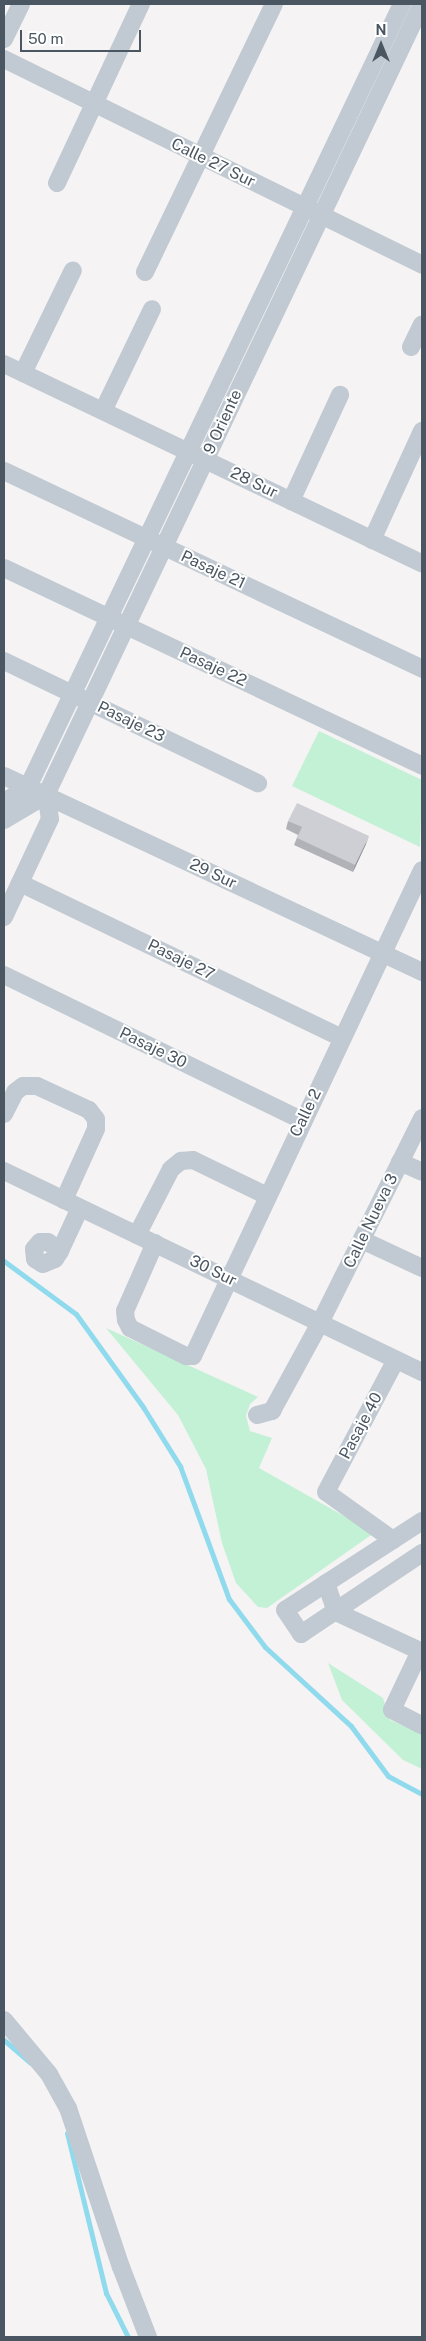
<!DOCTYPE html>
<html>
<head>
<meta charset="utf-8">
<style>
  body { margin:0 }
  #map { position:relative; width:426px; height:2341px; overflow:hidden; background:#f5f3f3; font-family:"Public Sans",sans-serif }
  div>[style] { position:absolute }
  .green>* { inset:0; background:#c3f1d5 }
  .stream>* { height:5px; margin:-2.5px; padding:0 2.5px; transform-origin:2.5px; border-radius:2.5px; background:#90daee }
  .minor>* { height:18px; margin:-9px; padding:0 9px; transform-origin:9px; border-radius:9px; background:#c1cad2 }
  .wall>* { inset:0; background:#b0b2b7 }
  .shaded-wall>* { inset:0; background:#909195 }
  .building>* { inset:0; background:#cdcfd5 }
  span { translate:-50% -50%; white-space:nowrap; text-align:center; line-height:1.15; -webkit-text-stroke:4px #fff; paint-order:stroke }
  .street-label { font-size:16px; color:#4a5661 }
  .frame { position:absolute; inset:0; border:5px solid #4a5661; pointer-events:none }
  .north { position:absolute; left:356px; top:20px; width:50px; height:50px; -webkit-text-stroke:4px #fff; paint-order:stroke; rotate:0deg; font-size:14px; font-weight:700; line-height:20px; text-align:center; color:#4a5661 }
  .north::after { content:''; display:block; margin:auto; width:18px; height:22px; background:#4a5661; clip-path:polygon(50% 0,100% 100%,50% 72%,0 100%) }
  .scale { position:absolute; left:20px; top:30px; width:121px; height:22px; box-sizing:border-box; border:2px solid #4a5661; border-top:0; padding-left:6px; font-size:15px; line-height:18px; white-space:nowrap; color:#4a5661; -webkit-text-stroke:4px #fff; paint-order:stroke }
</style>
</head>
<body>
<div id="map">
  <div class="green">
    <i style="clip-path:polygon(319px 731px,422px 780px,420px 847px,292px 786px)"></i>
    <i style="clip-path:polygon(106px 1328px,258px 1397px,250px 1404px,246px 1416px,250px 1431px,272px 1438px,259px 1468px,374px 1533px,267px 1608px,258px 1607px,236px 1583px,222px 1543px,206px 1469px,178px 1415px)"></i>
    <i style="clip-path:polygon(328px 1663px,383px 1698px,390px 1720px,422px 1734px,422px 1769px,403px 1760px,342px 1700px)"></i>
  </div>
  <div class="stream">
    <i style="left:4px;top:1261px;width:89px;rotate:36.4deg"></i>
    <i style="left:76px;top:1314px;width:115px;rotate:54.2deg"></i>
    <i style="left:143px;top:1407px;width:70px;rotate:57.9deg"></i>
    <i style="left:180px;top:1466px;width:142px;rotate:69.8deg"></i>
    <i style="left:229px;top:1599px;width:60px;rotate:53.1deg"></i>
    <i style="left:265px;top:1647px;width:117px;rotate:42.6deg"></i>
    <i style="left:351px;top:1726px;width:62px;rotate:53.5deg"></i>
    <i style="left:388px;top:1776px;width:38px;rotate:28deg"></i>
    <i style="left:4px;top:2040px;width:35px;rotate:41deg"></i>
    <i style="left:67px;top:2133px;width:165px;rotate:76.3deg"></i>
    <i style="left:106px;top:2293px;width:49px;rotate:63.4deg"></i>
  </div>
  <div class="minor">
    <i style="left:4px;top:39px;width:39px;rotate:-64deg"></i>
    <i style="left:4px;top:59px;width:466px;rotate:26.2deg"></i>
    <i style="left:57px;top:183px;width:198px;rotate:-64.9deg"></i>
    <i style="left:145px;top:272px;width:297px;rotate:-64.3deg"></i>
    <i style="left:411px;top:347px;width:25px;rotate:-64deg"></i>
    <i style="left:4px;top:364px;width:463px;rotate:25.5deg"></i>
    <i style="left:23px;top:373px;width:114px;rotate:-64.1deg"></i>
    <i style="left:103px;top:411px;width:113px;rotate:-64.3deg"></i>
    <i style="left:4px;top:471px;width:463px;rotate:25.3deg"></i>
    <i style="left:291px;top:501px;width:117px;rotate:-65.2deg"></i>
    <i style="left:372px;top:540px;width:120px;rotate:-65.4deg"></i>
    <i style="left:4px;top:568px;width:463px;rotate:25.3deg"></i>
    <i style="left:4px;top:661px;width:282px;rotate:25.7deg"></i>
    <i style="left:4px;top:776px;width:462px;rotate:25.1deg"></i>
    <i style="left:4px;top:802px;width:28px;rotate:-32deg"></i>
    <i style="left:28px;top:787px;width:868px;rotate:-64.47deg"></i>
    <i style="left:4px;top:820px;width:49px;rotate:-30.8deg"></i>
    <i style="left:46px;top:795px;width:876px;rotate:-64.58deg"></i>
    <i style="left:20px;top:883px;width:357px;rotate:25.7deg"></i>
    <i style="left:4px;top:917px;width:108px;rotate:-64.9deg"></i>
    <i style="left:50px;top:819px;width:24px;rotate:-99deg"></i>
    <i style="left:4px;top:975px;width:333px;rotate:26deg"></i>
    <i style="left:4px;top:1114px;width:25px;rotate:-63deg"></i>
    <i style="left:15px;top:1092px;width:10px;rotate:-37deg"></i>
    <i style="left:23px;top:1086px;width:14px"></i>
    <i style="left:37px;top:1086px;width:57px;rotate:24.8deg"></i>
    <i style="left:89px;top:1110px;width:11px;rotate:52deg"></i>
    <i style="left:96px;top:1119px;width:10px;rotate:90deg"></i>
    <i style="left:96px;top:1129px;width:78px;rotate:114.3deg"></i>
    <i style="left:400px;top:1162px;width:24px;rotate:24deg"></i>
    <i style="left:4px;top:1171px;width:464px;rotate:25.7deg"></i>
    <i style="left:137px;top:1235px;width:74px;rotate:-62.7deg"></i>
    <i style="left:171px;top:1169px;width:13px;rotate:-39deg"></i>
    <i style="left:181px;top:1161px;width:12px;rotate:-5deg"></i>
    <i style="left:193px;top:1160px;width:82px;rotate:25.9deg"></i>
    <i style="left:362px;top:1240px;width:66px;rotate:25deg"></i>
    <i style="left:155px;top:1243px;width:74px;rotate:113.8deg"></i>
    <i style="left:125px;top:1311px;width:9px;rotate:84deg"></i>
    <i style="left:126px;top:1320px;width:9px;rotate:63deg"></i>
    <i style="left:130px;top:1328px;width:63px;rotate:26.6deg"></i>
    <i style="left:186px;top:1356px;width:7px"></i>
    <i style="left:193px;top:1356px;width:537px;rotate:-64.77deg"></i>
    <i style="left:60px;top:1251px;width:15px;rotate:-143deg"></i>
    <i style="left:48px;top:1242px;width:8px;rotate:180deg"></i>
    <i style="left:40px;top:1242px;width:9px;rotate:131deg"></i>
    <i style="left:34px;top:1249px;width:10px;rotate:84deg"></i>
    <i style="left:35px;top:1259px;width:9px;rotate:32deg"></i>
    <i style="left:43px;top:1264px;width:13px;rotate:-23deg"></i>
    <i style="left:55px;top:1259px;width:9px;rotate:-58deg"></i>
    <i style="left:60px;top:1251px;width:47px;rotate:-65.1deg"></i>
    <i style="left:257px;top:1415px;width:16px;rotate:-15deg"></i>
    <i style="left:272px;top:1411px;width:100px;rotate:-61.4deg"></i>
    <i style="left:320px;top:1323px;width:229px;rotate:-63.5deg"></i>
    <i style="left:422px;top:1521px;width:163px;rotate:147deg"></i>
    <i style="left:285px;top:1610px;width:29px;rotate:56deg"></i>
    <i style="left:301px;top:1634px;width:146px;rotate:-33.8deg"></i>
    <i style="left:393px;top:1540px;width:82px;rotate:-144.4deg"></i>
    <i style="left:326px;top:1492px;width:149px;rotate:-62.1deg"></i>
    <i style="left:326px;top:1583px;width:31px;rotate:71deg"></i>
    <i style="left:336px;top:1612px;width:95px;rotate:24.9deg"></i>
    <i style="left:420px;top:1651px;width:65px;rotate:115.4deg"></i>
    <i style="left:392px;top:1710px;width:34px;rotate:27deg"></i>
    <i style="left:4px;top:2020px;width:70px;rotate:50.2deg"></i>
    <i style="left:49px;top:2074px;width:39px;rotate:61deg"></i>
    <i style="left:68px;top:2108px;width:168px;rotate:71.6deg"></i>
    <i style="left:121px;top:2267px;width:75px;rotate:68.9deg"></i>
  </div>
  <div class="wall">
    <i style="clip-path:polygon(288px 821px,366px 844px,353px 872px,294px 845px,298px 835px,286px 829px)"></i>
  </div>
  <div class="shaded-wall">
    <i style="clip-path:polygon(369px 836px,366px 844px,353px 872px,355px 865px)"></i>
  </div>
  <div class="building">
    <i style="clip-path:polygon(297px 803px,369px 836px,355px 865px,297px 838px,302px 827px,288px 821px)"></i>
  </div>
  <div class="street-label">
    <span style="left:213px;top:163px;rotate:26deg">Calle 27 Sur</span>
    <span style="left:223px;top:422px;rotate:-65deg">9 Oriente</span>
    <span style="left:254px;top:483px;rotate:26deg">28 Sur</span>
    <span style="left:213px;top:570px;rotate:25deg">Pasaje 21</span>
    <span style="left:213px;top:667px;rotate:25deg">Pasaje 22</span>
    <span style="left:131px;top:722px;rotate:26deg">Pasaje 23</span>
    <span style="left:213px;top:874px;rotate:25deg">29 Sur</span>
    <span style="left:181px;top:960px;rotate:26deg">Pasaje 27</span>
    <span style="left:153px;top:1048px;rotate:26deg">Pasaje 30</span>
    <span style="left:306px;top:1113px;rotate:-64deg">Calle 2</span>
    <span style="left:371px;top:1221px;rotate:-64deg">Calle Nueva 3</span>
    <span style="left:213px;top:1271px;rotate:26deg">30 Sur</span>
    <span style="left:361px;top:1426px;rotate:-62deg">Pasaje 40</span>
  </div>
  <div class="frame"></div>
  <div class="north">N</div>
  <div class="scale">50 m</div>
</div>
</body>
</html>
